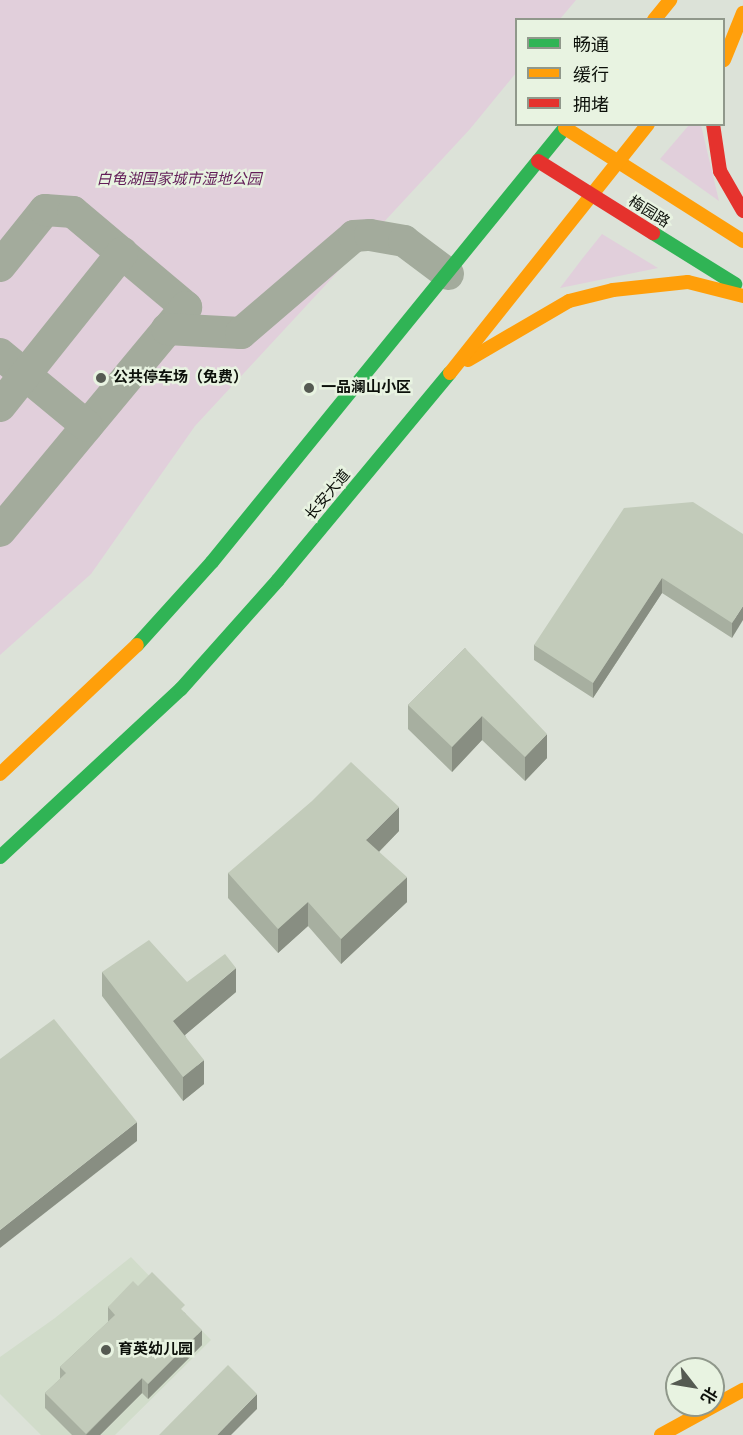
<!DOCTYPE html>
<html>
<head>
<meta charset="utf-8">
<style>
  body { margin:0 }
  #map { position:relative; width:743px; height:1435px; overflow:hidden; background:#dce2d8; font-family:"Crimson Pro","Noto Sans SC",serif }
  div>[style] { position:absolute }
  .built>* { inset:0; background:#d1dcca }
  .green>* { inset:0; background:#e1cfdb }
  .street>* { height:32px; margin:-16px; padding:0 16px; transform-origin:16px; border-radius:16px; background:#a3ab9c }
  .fast>* { height:14px; margin:-7px; padding:0 7px; transform-origin:7px; border-radius:7px; background:#30b455 }
  .slow>* { height:14px; margin:-7px; padding:0 7px; transform-origin:7px; border-radius:7px; background:#ff9f0a }
  .jam>* { height:14px; margin:-7px; padding:0 7px; transform-origin:7px; border-radius:7px; background:#e5322d }
  .wall>* { inset:0; background:#a7afa0 }
  .shaded-wall>* { inset:0; background:#888e82 }
  .building>* { inset:0; background:#c2cbba }
  .dots>* { width:16px; height:16px; translate:-50% -50%; box-sizing:border-box; border:3px solid #e8f3e1; border-radius:50% }
  span { translate:-50% -50%; white-space:nowrap; text-align:center; line-height:1.15; -webkit-text-stroke:5px #e8f3e1; paint-order:stroke }
  .park-label { font-size:15px; color:#621d58; font-style:italic }
  .street-label { font-size:15px; color:#0c100a }
  .poi-label { font-size:15px; color:#0c100a; font-weight:700 }
  .left { translate:0 -50%; text-align:left }
  .legend { position:absolute; left:515px; top:18px; width:210px; height:108px; box-sizing:border-box; background:#e8f3e1; border:2px solid #90988b; margin:0; padding:8px 10px; list-style:none; font-size:18px; color:#0c100a }
  .legend li { display:flex; align-items:center; gap:12px; height:30px }
  .legend b { width:30px; border:2px solid #90988b }
  .north { position:absolute; left:665px; top:1357px; width:60px; height:60px; box-sizing:border-box; background:#e8f3e1; border:2px solid #90988b; border-radius:50%; rotate:121deg; font-size:16px; font-weight:700; line-height:24px; text-align:center; color:#0c100a }
  .north::after { content:''; display:block; margin:auto; width:21px; height:27px; background:#555a52; clip-path:polygon(50% 0,100% 100%,50% 72%,0 100%) }
</style>
</head>
<body>
<div id="map">
  <div class="built">
    <i style="clip-path:polygon(131px 1257px,211px 1340px,115px 1435px,41px 1435px,0 1394px,0 1357px,55px 1318px)"></i>
  </div>
  <div class="green">
    <i style="clip-path:polygon(0 0,576px 0,560px 19px,516px 20px,516px 73px,470px 129px,195px 426px,91px 574px,0 655px)"></i>
    <i style="clip-path:polygon(689px 125px,701px 125px,719px 201px,660px 159px)"></i>
    <i style="clip-path:polygon(602px 234px,658px 268px,560px 288px,582px 259px)"></i>
  </div>
  <div class="street">
    <i style="left:0;top:266px;width:72px;rotate:-51.2deg"></i>
    <i style="left:45px;top:210px;width:28px;rotate:4deg"></i>
    <i style="left:73px;top:212px;width:148px;rotate:40.1deg"></i>
    <i style="left:186px;top:307px;width:291px;rotate:129.7deg"></i>
    <i style="left:167px;top:329px;width:74px;rotate:3.1deg"></i>
    <i style="left:241px;top:333px;width:149px;rotate:-40.6deg"></i>
    <i style="left:354px;top:236px;width:16px;rotate:-4deg"></i>
    <i style="left:370px;top:235px;width:35px;rotate:10deg"></i>
    <i style="left:404px;top:241px;width:55px;rotate:36.9deg"></i>
    <i style="left:0;top:354px;width:113px;rotate:39.6deg"></i>
    <i style="left:0;top:406px;width:196px;rotate:-51.4deg"></i>
  </div>
  <div class="fast">
    <i style="left:653px;top:233px;width:97px;rotate:31.9deg"></i>
    <i style="left:137px;top:645px;width:112px;rotate:-47.9deg"></i>
    <i style="left:212px;top:562px;width:564px;rotate:-50.9deg"></i>
    <i style="left:0;top:857px;width:247px;rotate:-42.9deg"></i>
    <i style="left:181px;top:689px;width:146px;rotate:-48.3deg"></i>
    <i style="left:278px;top:580px;width:269px;rotate:-50.3deg"></i>
  </div>
  <div class="slow">
    <i style="left:654px;top:20px;width:26px;rotate:-51deg"></i>
    <i style="left:724px;top:60px;width:51px;rotate:-68deg"></i>
    <i style="left:565px;top:128px;width:211px;rotate:32.4deg"></i>
    <i style="left:468px;top:360px;width:117px;rotate:-30.3deg"></i>
    <i style="left:569px;top:301px;width:45px;rotate:-14deg"></i>
    <i style="left:613px;top:290px;width:75px;rotate:-6.1deg"></i>
    <i style="left:688px;top:282px;width:57px;rotate:14.3deg"></i>
    <i style="left:450px;top:373px;width:318px;rotate:-51.5deg"></i>
    <i style="left:0;top:774px;width:188px;rotate:-43.3deg"></i>
    <i style="left:661px;top:1435px;width:94px;rotate:-28.8deg"></i>
  </div>
  <div class="jam">
    <i style="left:713px;top:124px;width:48px;rotate:81.5deg"></i>
    <i style="left:720px;top:171px;width:46px;rotate:60.1deg"></i>
    <i style="left:538px;top:161px;width:136px;rotate:32.1deg"></i>
  </div>
  <div class="wall">
    <i style="clip-path:polygon(743px 534px,732px 638px,662px 593px,593px 698px,534px 660px,534px 645px)"></i>
    <i style="clip-path:polygon(465px 648px,547px 758px,525px 781px,482px 740px,452px 772px,408px 729px,408px 705px)"></i>
    <i style="clip-path:polygon(399px 831px,379px 852px,407px 902px,341px 964px,308px 926px,278px 953px,228px 898px,228px 873px)"></i>
    <i style="clip-path:polygon(102px 972px,187px 982px,236px 992px,185px 1035px,204px 1084px,183px 1101px,102px 996px)"></i>
    <i style="clip-path:polygon(138px 1286px,185px 1313px,202px 1345px,148px 1399px,142px 1393px,100px 1435px,72px 1435px,45px 1408px,45px 1393px,60px 1379px,60px 1367px,108px 1322px,108px 1307px)"></i>
  </div>
  <div class="shaded-wall">
    <i style="clip-path:polygon(662px 578px,662px 593px,593px 698px,593px 683px)"></i>
    <i style="clip-path:polygon(743px 606px,743px 620px,732px 638px,732px 623px)"></i>
    <i style="clip-path:polygon(482px 716px,482px 740px,452px 772px,452px 747px)"></i>
    <i style="clip-path:polygon(547px 734px,547px 758px,525px 781px,525px 757px)"></i>
    <i style="clip-path:polygon(399px 807px,399px 831px,366px 865px,366px 840px)"></i>
    <i style="clip-path:polygon(407px 877px,407px 902px,341px 964px,341px 939px)"></i>
    <i style="clip-path:polygon(308px 902px,308px 926px,278px 953px,278px 929px)"></i>
    <i style="clip-path:polygon(236px 968px,236px 992px,173px 1045px,173px 1021px)"></i>
    <i style="clip-path:polygon(204px 1060px,204px 1084px,183px 1101px,183px 1077px)"></i>
    <i style="clip-path:polygon(137px 1122px,137px 1141px,0 1248px,0 1230px)"></i>
    <i style="clip-path:polygon(202px 1330px,202px 1345px,148px 1399px,148px 1384px)"></i>
    <i style="clip-path:polygon(142px 1378px,142px 1393px,100px 1435px,86px 1435px)"></i>
    <i style="clip-path:polygon(257px 1394px,257px 1409px,231px 1435px,217px 1435px)"></i>
  </div>
  <div class="building">
    <i style="clip-path:polygon(693px 502px,743px 534px,743px 606px,732px 623px,662px 578px,593px 683px,534px 645px,624px 508px)"></i>
    <i style="clip-path:polygon(465px 648px,547px 734px,525px 757px,482px 716px,452px 747px,408px 705px)"></i>
    <i style="clip-path:polygon(351px 762px,399px 807px,366px 840px,407px 877px,341px 939px,308px 902px,278px 929px,228px 873px,312px 801px)"></i>
    <i style="clip-path:polygon(149px 940px,187px 982px,225px 954px,236px 968px,173px 1021px,204px 1060px,183px 1077px,102px 972px)"></i>
    <i style="clip-path:polygon(54px 1019px,137px 1122px,0 1230px,0 1059px)"></i>
    <i style="clip-path:polygon(152px 1272px,185px 1305px,181px 1309px,202px 1330px,148px 1384px,142px 1378px,86px 1434px,45px 1393px,66px 1373px,60px 1367px,115px 1315px,108px 1307px,133px 1281px,138px 1286px)"></i>
    <i style="clip-path:polygon(228px 1365px,257px 1394px,217px 1435px,159px 1435px)"></i>
  </div>
  <div class="dots">
    <i style="left:101px;top:378px;background:#555a52"></i>
    <i style="left:309px;top:388px;background:#555a52"></i>
    <i style="left:106px;top:1350px;background:#555a52"></i>
  </div>
  <div class="park-label">
    <span style="left:179px;top:180px">白龟湖国家城市湿地公园</span>
  </div>
  <div class="street-label">
    <span style="left:649px;top:212px;rotate:32deg">梅园路</span>
    <span style="left:328px;top:495px;rotate:-50deg">长安大道</span>
  </div>
  <div class="poi-label">
    <span class="left" style="left:113px;top:378px">公共停车场（免费）</span>
    <span class="left" style="left:321px;top:388px">一品澜山小区</span>
    <span class="left" style="left:118px;top:1350px">育英幼儿园</span>
  </div>
  <ul class="legend">
  <li><b style="height:8px;background:#30b455"></b>畅通</li>
  <li><b style="height:8px;background:#ff9f0a"></b>缓行</li>
  <li><b style="height:8px;background:#e5322d"></b>拥堵</li>
  </ul>
  <div class="north">北</div>
</div>
</body>
</html>
